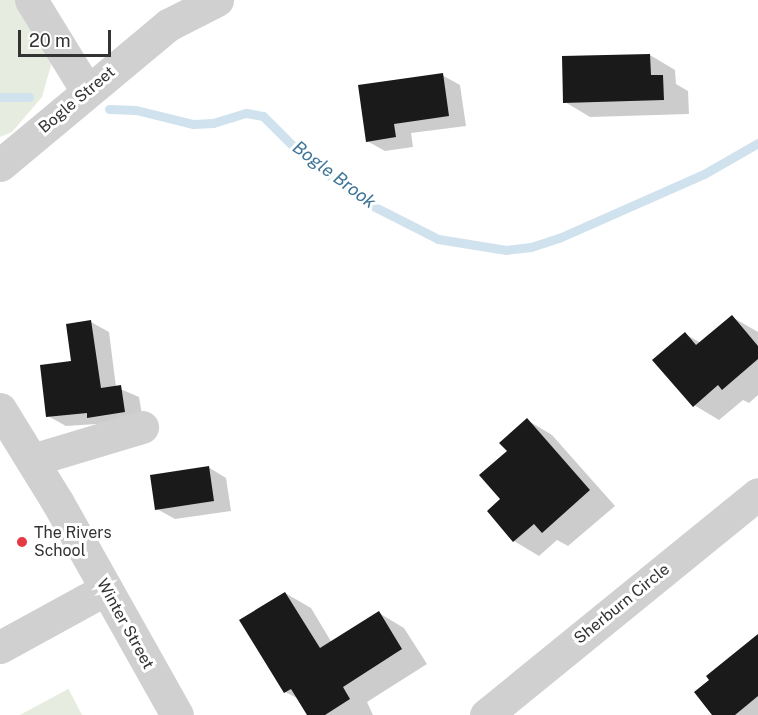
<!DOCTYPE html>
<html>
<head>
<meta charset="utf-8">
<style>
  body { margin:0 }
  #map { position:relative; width:758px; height:715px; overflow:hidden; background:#fff; font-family:"Public Sans",sans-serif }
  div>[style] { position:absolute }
  .green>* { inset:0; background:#e6ecdf }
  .shadow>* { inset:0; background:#0003 }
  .stream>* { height:9px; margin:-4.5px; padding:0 4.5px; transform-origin:4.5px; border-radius:4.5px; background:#cfe2ee }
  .building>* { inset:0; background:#1a1a1a }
  .minor>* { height:33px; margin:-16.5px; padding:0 16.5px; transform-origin:16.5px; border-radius:16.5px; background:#d0d0d0 }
  .dots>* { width:16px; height:16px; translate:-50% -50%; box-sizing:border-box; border:3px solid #fff; border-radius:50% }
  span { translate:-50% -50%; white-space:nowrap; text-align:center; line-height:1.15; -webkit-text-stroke:6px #fff; paint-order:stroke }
  .street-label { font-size:16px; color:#333 }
  .poi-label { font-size:16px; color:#333 }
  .left { translate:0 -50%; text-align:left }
  .water-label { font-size:18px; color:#3f7597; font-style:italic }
  .scale { position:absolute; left:18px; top:30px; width:93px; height:27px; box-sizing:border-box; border:3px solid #333; border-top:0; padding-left:8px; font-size:18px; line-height:21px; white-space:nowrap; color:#333; -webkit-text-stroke:4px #fff; paint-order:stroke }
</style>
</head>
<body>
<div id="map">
  <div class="green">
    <i style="clip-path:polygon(0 0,14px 0,49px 14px,51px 65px,42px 97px,12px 132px,0 137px)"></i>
    <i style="clip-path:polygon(68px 688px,82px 715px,20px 715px,68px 689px)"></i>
  </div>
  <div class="shadow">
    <i style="clip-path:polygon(650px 55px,675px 70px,676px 84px,688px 91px,689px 114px,590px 117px,565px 102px)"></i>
    <i style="clip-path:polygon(442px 75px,460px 85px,466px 126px,411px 133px,413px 147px,385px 151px,367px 141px)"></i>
    <i style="clip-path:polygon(732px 317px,758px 332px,758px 395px,749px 403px,743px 400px,719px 420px,694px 405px,685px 334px,701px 343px)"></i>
    <i style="clip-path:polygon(91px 322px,109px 332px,116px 387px,139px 397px,143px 421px,66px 426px,48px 416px)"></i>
    <i style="clip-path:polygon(527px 420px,552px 435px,615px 506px,568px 546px,557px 540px,539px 556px,514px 541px,502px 499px,509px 452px)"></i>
    <i style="clip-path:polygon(208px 467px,226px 478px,231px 511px,175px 519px,157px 509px)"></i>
    <i style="clip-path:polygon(285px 593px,311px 608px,332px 643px,379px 613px,404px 628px,427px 664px,367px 702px,373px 715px,308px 715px,299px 699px,285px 692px)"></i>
    <i style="clip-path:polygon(758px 640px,758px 715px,714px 715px)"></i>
  </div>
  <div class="stream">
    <i style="left:0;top:97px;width:29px"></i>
    <i style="left:109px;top:109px;width:27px;rotate:2deg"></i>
    <i style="left:136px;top:110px;width:59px;rotate:13.8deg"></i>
    <i style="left:193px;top:124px;width:20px;rotate:-3deg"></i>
    <i style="left:213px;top:123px;width:34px;rotate:-17deg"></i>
    <i style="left:246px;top:113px;width:17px;rotate:10deg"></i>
    <i style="left:263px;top:116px;width:57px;rotate:45deg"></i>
    <i style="left:303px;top:156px;width:82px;rotate:36deg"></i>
    <i style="left:369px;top:204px;width:77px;rotate:26.9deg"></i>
    <i style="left:438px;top:239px;width:69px;rotate:9.2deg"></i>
    <i style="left:506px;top:250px;width:25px;rotate:-7deg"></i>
    <i style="left:531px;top:247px;width:29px;rotate:-18deg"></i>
    <i style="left:559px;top:238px;width:158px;rotate:-23.8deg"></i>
    <i style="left:704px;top:174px;width:62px;rotate:-29.9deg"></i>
  </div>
  <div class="building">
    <i style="clip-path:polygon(650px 54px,651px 75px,663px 75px,664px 100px,563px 103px,562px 56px)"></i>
    <i style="clip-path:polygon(443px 73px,449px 116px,394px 124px,396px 137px,366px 142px,358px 85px)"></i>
    <i style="clip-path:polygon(732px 315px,758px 346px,758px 359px,722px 390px,718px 385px,693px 407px,652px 360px,685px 332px,696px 345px)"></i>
    <i style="clip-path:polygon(91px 320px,101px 388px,121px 385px,125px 412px,87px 418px,87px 413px,46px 417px,40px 365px,71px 361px,66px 324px)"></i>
    <i style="clip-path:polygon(527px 418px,590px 490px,542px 533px,534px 524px,513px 542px,487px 511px,500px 499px,479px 475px,507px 451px,499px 443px)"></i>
    <i style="clip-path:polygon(209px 466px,214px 501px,155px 510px,150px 475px)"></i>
    <i style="clip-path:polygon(285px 592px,320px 648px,379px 611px,402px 649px,343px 687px,350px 699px,325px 715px,307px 715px,291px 689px,284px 693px,239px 620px)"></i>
    <i style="clip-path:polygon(758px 634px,758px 696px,735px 715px,712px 715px,694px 692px,709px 680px,706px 676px)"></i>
  </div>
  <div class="minor">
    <i style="left:31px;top:0;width:107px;rotate:58.4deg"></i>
    <i style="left:0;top:165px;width:219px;rotate:-39.8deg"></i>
    <i style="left:168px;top:25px;width:55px;rotate:-27deg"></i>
    <i style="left:0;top:409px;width:110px;rotate:58.3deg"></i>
    <i style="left:58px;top:503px;width:243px;rotate:60.7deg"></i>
    <i style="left:32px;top:460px;width:115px;rotate:-16.7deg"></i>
    <i style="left:0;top:647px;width:121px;rotate:-28.7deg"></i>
    <i style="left:486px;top:715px;width:350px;rotate:-39.1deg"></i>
  </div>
  <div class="dots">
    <i style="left:22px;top:542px;background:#e63946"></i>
  </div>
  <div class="street-label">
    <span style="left:77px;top:100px;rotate:-40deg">Bogle Street</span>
    <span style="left:622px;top:604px;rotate:-39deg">Sherburn Circle</span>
    <span style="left:125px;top:624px;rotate:61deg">Winter Street</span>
  </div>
  <div class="poi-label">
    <span class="left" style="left:34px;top:542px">The Rivers<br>School</span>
  </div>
  <div class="water-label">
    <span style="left:334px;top:175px;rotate:37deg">Bogle Brook</span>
  </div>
  <div class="scale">20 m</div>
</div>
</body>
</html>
